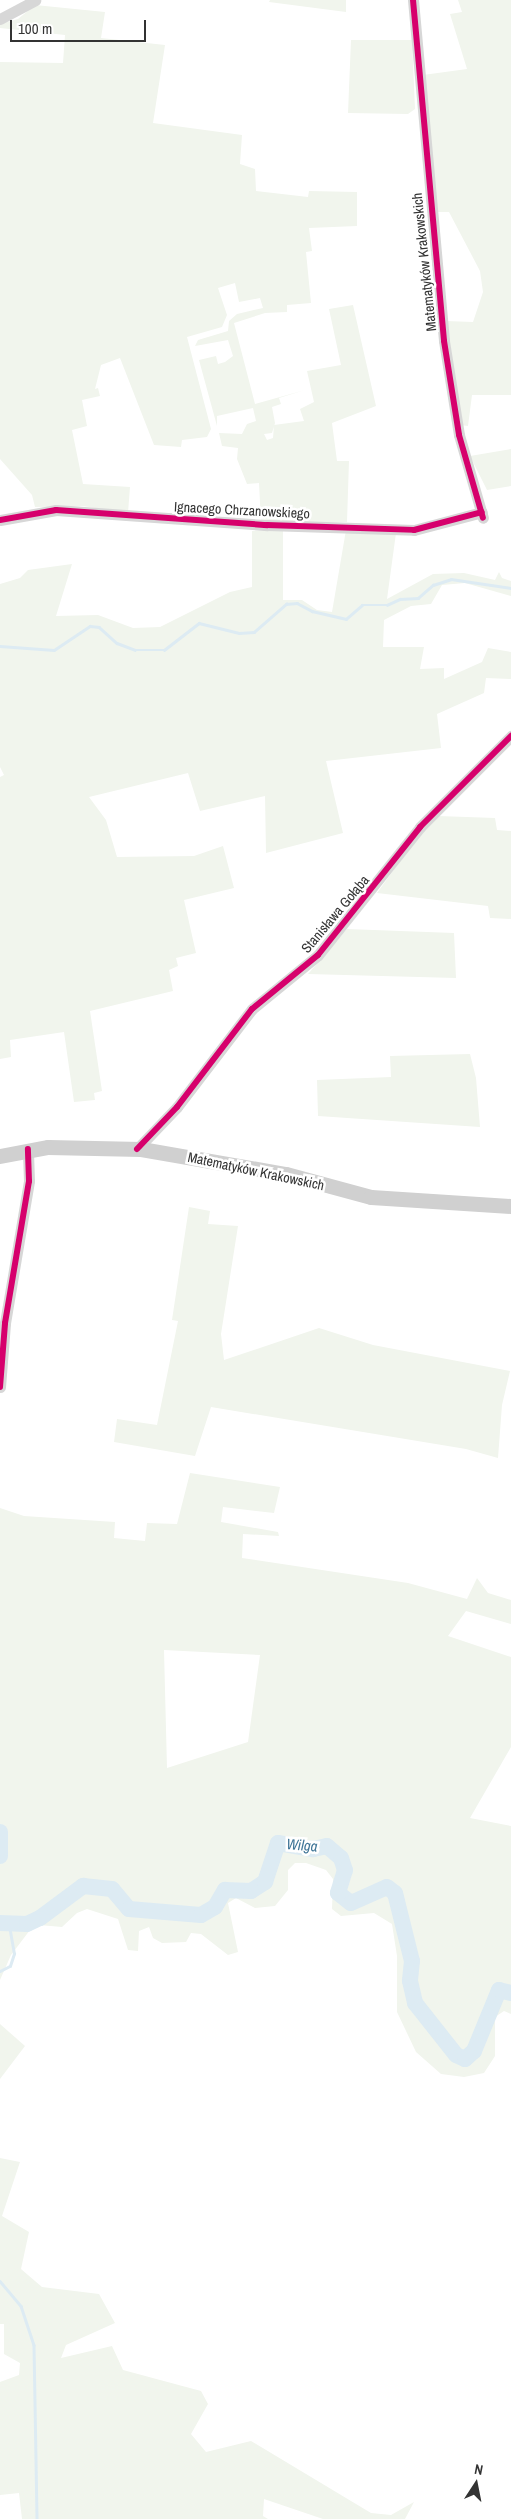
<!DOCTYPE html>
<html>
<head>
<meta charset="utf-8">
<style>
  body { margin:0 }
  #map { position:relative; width:511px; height:2519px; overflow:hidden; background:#fff; font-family:"Archivo Narrow",sans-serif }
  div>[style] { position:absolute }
  .green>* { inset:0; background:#f1f5ed }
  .stream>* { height:2.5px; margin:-1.25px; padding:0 1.25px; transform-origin:1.25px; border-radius:1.25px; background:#ddebf3 }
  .river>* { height:16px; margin:-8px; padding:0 8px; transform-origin:8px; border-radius:8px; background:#ddebf3 }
  .street>* { height:11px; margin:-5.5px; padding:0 5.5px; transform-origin:5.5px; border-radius:5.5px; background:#d7d7d7 }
  .secondary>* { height:15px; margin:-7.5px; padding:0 7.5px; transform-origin:7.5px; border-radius:7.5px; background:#d0d0d0 }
  .cycleway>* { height:6px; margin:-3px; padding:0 3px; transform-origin:3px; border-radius:3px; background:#d6006c }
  span { translate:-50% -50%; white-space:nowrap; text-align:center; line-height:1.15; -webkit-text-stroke:5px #fff; paint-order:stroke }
  .street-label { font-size:14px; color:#333 }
  .water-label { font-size:15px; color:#3f7597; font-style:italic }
  .north { position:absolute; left:451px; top:2459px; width:50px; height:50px; -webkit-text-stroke:4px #fff; paint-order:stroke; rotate:11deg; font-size:14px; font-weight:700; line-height:20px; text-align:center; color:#333 }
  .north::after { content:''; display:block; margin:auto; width:18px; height:22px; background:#333; clip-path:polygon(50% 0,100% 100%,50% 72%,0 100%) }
  .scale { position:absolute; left:10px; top:20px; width:136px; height:22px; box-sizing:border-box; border:2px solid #333; border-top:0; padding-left:6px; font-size:15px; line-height:18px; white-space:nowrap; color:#333; -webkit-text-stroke:4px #fff; paint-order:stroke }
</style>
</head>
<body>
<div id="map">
  <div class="green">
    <i style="clip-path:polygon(270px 0,346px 0,346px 12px,269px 2px)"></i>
    <i style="clip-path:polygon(458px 0,511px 0,511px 395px,472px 395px,468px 426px,460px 425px,446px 321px,473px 322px,483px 292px,480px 271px,449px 212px,436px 212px,423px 75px,467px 69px,450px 14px,462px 12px)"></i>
    <i style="clip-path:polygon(35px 5px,105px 12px,101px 38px,165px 45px,153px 123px,242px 135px,240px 164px,255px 169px,256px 191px,308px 197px,309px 191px,357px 192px,357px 226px,309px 228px,312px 251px,306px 252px,311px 303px,287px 305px,287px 312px,265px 313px,234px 323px,255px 404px,305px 390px,279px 398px,281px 404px,272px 407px,275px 423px,272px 433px,264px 434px,267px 440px,273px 438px,274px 425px,304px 421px,300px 409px,314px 402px,307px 371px,341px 365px,329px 309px,353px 305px,376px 406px,332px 423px,337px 461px,349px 461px,347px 522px,261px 522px,259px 483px,247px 484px,237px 459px,238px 448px,222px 446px,219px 433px,242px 434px,247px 424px,256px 421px,253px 408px,217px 416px,217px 426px,199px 360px,216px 356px,218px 364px,225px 362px,233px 356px,228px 340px,195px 346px,198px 340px,228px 331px,229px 321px,237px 314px,263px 308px,260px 298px,239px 302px,235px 283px,218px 288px,227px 315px,222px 327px,187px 337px,211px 429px,207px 437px,182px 440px,181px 447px,154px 445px,120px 358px,101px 365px,95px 389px,98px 388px,100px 396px,82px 400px,87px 426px,72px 430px,83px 484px,130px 487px,128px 513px,83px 506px,35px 507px,32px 495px,0 459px,0 62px,63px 63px,65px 35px,0 28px,0 24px,18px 19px)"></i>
    <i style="clip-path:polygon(351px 40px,412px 40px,415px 109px,408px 114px,348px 113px)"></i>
    <i style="clip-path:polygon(511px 449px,511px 486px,487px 490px,470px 456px)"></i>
    <i style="clip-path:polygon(283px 530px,283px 600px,302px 600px,317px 610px,332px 612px,346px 530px,396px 533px,387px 599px,433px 574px,464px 573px,495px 580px,499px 572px,502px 578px,511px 581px,511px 596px,465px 583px,442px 585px,431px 604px,411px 606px,384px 620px,383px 647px,424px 647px,420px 669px,444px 668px,444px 679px,482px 662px,488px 648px,511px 652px,511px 679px,486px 678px,484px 693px,437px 714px,441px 748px,326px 761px,343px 833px,266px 853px,265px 796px,200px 811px,188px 773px,89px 797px,106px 820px,117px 857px,194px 856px,223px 846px,234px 888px,184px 900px,196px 953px,176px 958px,178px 966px,169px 970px,173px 991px,90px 1011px,102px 1091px,94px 1093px,95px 1100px,74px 1102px,64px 1032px,10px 1040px,11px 1057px,0 1059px,0 777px,4px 775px,0 767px,0 584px,20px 578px,28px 570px,72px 564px,56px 616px,98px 615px,133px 628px,160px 627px,230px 592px,252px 587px,252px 531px)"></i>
    <i style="clip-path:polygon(438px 816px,495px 818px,497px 830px,511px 831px,511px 919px,490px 918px,488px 906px,377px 893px,417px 838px)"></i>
    <i style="clip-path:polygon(347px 929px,454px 933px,456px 978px,308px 974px)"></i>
    <i style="clip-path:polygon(470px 1054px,476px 1078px,480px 1127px,318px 1116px,317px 1080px,391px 1077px,390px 1056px)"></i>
    <i style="clip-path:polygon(189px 1207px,210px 1211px,208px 1224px,238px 1226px,221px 1334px,224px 1360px,319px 1328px,373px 1345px,510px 1371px,502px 1405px,498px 1458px,466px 1449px,211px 1407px,195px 1456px,114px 1442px,117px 1419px,157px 1425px,178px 1321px,172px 1320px)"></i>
    <i style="clip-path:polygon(evenodd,190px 1473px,280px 1487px,274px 1513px,223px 1507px,221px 1522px,278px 1532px,279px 1536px,243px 1534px,242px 1558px,408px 1583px,467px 1599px,477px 1578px,488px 1593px,511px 1600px,511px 1624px,466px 1611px,448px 1636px,511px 1657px,511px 1747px,470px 1818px,511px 1826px,511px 2014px,504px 2011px,495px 2017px,495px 2056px,484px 2073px,464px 2077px,441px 2074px,416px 2052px,397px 2012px,397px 1956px,392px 1924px,374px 1913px,341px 1916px,332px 1909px,333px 1879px,326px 1870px,306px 1863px,295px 1863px,288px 1870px,288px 1890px,275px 1906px,255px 1908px,236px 1898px,228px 1903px,238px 1952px,228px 1955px,201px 1934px,191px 1933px,186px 1942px,162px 1943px,153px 1938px,149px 1927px,139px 1931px,138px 1951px,128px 1950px,118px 1919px,87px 1909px,77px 1913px,62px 1927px,39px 1925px,30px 1930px,11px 1955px,0 1980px,0 1508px,24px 1516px,115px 1522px,114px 1538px,145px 1541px,147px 1523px,177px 1524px,190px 1473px,164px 1650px,260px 1655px,248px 1742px,167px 1768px,164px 1650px)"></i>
    <i style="clip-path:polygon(0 2024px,25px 2046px,0 2079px)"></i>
    <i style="clip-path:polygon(0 2158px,20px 2162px,2px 2216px,29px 2232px,21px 2269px,42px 2287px,99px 2294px,115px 2323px,66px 2345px,61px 2358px,112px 2346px,123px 2370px,201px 2391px,208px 2404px,191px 2434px,206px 2452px,251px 2441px,371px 2513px,391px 2515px,414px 2502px,405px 2519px,323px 2519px,264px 2499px,263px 2516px,268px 2519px,22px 2519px,19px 2493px,0 2495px,0 2382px,19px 2375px,20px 2363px,4px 2354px,4px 2324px,0 2324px)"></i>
  </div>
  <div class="stream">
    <i style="left:0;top:646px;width:54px;rotate:4.2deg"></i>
    <i style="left:54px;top:650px;width:43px;rotate:-33.7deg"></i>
    <i style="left:90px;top:626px;width:9px;rotate:6deg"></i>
    <i style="left:99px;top:627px;width:24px;rotate:42deg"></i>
    <i style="left:117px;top:643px;width:19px;rotate:21deg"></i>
    <i style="left:135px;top:650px;width:29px"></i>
    <i style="left:164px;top:650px;width:44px;rotate:-37.6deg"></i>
    <i style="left:199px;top:623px;width:41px;rotate:14deg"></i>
    <i style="left:239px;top:633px;width:15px;rotate:-4deg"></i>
    <i style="left:254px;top:632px;width:43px;rotate:-41.2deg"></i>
    <i style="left:286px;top:604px;width:11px;rotate:-5deg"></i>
    <i style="left:297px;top:603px;width:17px;rotate:28deg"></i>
    <i style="left:312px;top:611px;width:35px;rotate:13deg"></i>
    <i style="left:346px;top:619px;width:21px;rotate:-41deg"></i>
    <i style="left:362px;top:605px;width:25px"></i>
    <i style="left:387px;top:605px;width:14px;rotate:-25deg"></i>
    <i style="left:400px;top:599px;width:18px;rotate:-3deg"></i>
    <i style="left:418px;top:598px;width:20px;rotate:-41deg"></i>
    <i style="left:433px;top:585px;width:19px;rotate:-18deg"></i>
    <i style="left:451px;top:579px;width:61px;rotate:8.5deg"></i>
    <i style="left:0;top:1971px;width:11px;rotate:-27deg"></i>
    <i style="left:10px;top:1966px;width:13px;rotate:-72deg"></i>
    <i style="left:14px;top:1954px;width:29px;rotate:-100deg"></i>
    <i style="left:0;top:2281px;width:33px;rotate:50deg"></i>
    <i style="left:21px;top:2306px;width:41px;rotate:71.6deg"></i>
    <i style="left:34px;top:2345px;width:174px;rotate:89deg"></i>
  </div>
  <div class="river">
    <i style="left:0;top:1832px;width:24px;rotate:90deg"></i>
    <i style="left:0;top:1923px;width:27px;rotate:2deg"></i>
    <i style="left:27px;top:1924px;width:14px;rotate:-25deg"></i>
    <i style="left:40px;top:1918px;width:54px;rotate:-36.7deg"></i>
    <i style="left:83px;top:1886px;width:29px;rotate:6deg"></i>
    <i style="left:112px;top:1889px;width:26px;rotate:50deg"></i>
    <i style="left:129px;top:1909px;width:72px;rotate:4.8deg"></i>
    <i style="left:201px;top:1915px;width:16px;rotate:-30deg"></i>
    <i style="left:215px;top:1907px;width:20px;rotate:-60deg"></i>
    <i style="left:225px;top:1890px;width:26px;rotate:2deg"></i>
    <i style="left:251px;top:1891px;width:17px;rotate:-33deg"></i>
    <i style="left:265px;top:1882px;width:41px;rotate:-71.6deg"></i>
    <i style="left:278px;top:1843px;width:36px;rotate:10deg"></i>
    <i style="left:313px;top:1849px;width:14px;rotate:-12deg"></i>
    <i style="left:327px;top:1846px;width:18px;rotate:41deg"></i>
    <i style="left:341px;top:1858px;width:13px;rotate:72deg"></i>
    <i style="left:345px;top:1870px;width:24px;rotate:107deg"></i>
    <i style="left:338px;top:1893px;width:16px;rotate:38deg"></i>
    <i style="left:351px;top:1903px;width:39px;rotate:-24deg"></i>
    <i style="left:387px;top:1887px;width:10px;rotate:37deg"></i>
    <i style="left:395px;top:1893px;width:70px;rotate:76deg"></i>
    <i style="left:412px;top:1961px;width:20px;rotate:96deg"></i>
    <i style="left:410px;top:1981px;width:23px;rotate:77deg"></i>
    <i style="left:415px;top:2003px;width:66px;rotate:51.7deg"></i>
    <i style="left:456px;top:2055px;width:10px;rotate:24deg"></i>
    <i style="left:465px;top:2059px;width:12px;rotate:-42deg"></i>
    <i style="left:474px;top:2051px;width:66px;rotate:-67.7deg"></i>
    <i style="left:499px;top:1990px;width:12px;rotate:14deg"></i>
  </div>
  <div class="street">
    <i style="left:413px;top:0;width:342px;rotate:84.8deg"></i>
    <i style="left:444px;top:341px;width:95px;rotate:80.9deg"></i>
    <i style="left:459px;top:435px;width:86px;rotate:73.9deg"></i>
    <i style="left:0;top:19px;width:40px;rotate:-28deg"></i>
    <i style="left:0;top:520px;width:57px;rotate:-10.1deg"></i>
    <i style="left:56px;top:510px;width:212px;rotate:4.1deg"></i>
    <i style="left:267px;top:525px;width:147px;rotate:1.9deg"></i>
    <i style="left:414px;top:530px;width:70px;rotate:-14.8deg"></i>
    <i style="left:137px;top:1149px;width:58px;rotate:-46.4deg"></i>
    <i style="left:177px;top:1107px;width:123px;rotate:-52.6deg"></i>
    <i style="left:252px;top:1009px;width:85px;rotate:-39.3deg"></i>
    <i style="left:318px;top:955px;width:164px;rotate:-51.4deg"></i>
    <i style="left:420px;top:827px;width:129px;rotate:-45deg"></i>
    <i style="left:0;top:1387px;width:64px;rotate:-85.5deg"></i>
    <i style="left:5px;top:1323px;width:144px;rotate:-80.4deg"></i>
    <i style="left:29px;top:1181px;width:32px;rotate:-92deg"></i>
  </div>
  <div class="secondary">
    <i style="left:0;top:1156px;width:49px;rotate:-10.6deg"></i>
    <i style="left:48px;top:1147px;width:93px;rotate:1.2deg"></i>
    <i style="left:141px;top:1149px;width:147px;rotate:9.8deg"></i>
    <i style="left:286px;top:1174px;width:88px;rotate:15.1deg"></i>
    <i style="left:371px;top:1197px;width:140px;rotate:3.7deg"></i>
  </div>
  <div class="cycleway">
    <i style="left:413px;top:0;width:342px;rotate:84.8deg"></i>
    <i style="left:444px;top:341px;width:95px;rotate:80.9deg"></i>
    <i style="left:459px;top:435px;width:86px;rotate:73.9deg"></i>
    <i style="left:0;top:520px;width:57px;rotate:-10.1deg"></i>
    <i style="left:56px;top:510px;width:212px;rotate:4.1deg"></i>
    <i style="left:267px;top:525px;width:147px;rotate:1.9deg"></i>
    <i style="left:414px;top:530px;width:70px;rotate:-14.8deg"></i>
    <i style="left:137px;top:1149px;width:58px;rotate:-46.4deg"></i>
    <i style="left:177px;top:1107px;width:123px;rotate:-52.6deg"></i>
    <i style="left:252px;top:1009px;width:85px;rotate:-39.3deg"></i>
    <i style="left:318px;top:955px;width:164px;rotate:-51.4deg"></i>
    <i style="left:420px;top:827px;width:129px;rotate:-45deg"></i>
    <i style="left:0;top:1387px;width:64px;rotate:-85.5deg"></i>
    <i style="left:5px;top:1323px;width:144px;rotate:-80.4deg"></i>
    <i style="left:29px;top:1181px;width:32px;rotate:-92deg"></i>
  </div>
  <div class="street-label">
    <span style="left:424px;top:262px;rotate:-96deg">Matematyków Krakowskich</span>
    <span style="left:242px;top:510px;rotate:3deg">Ignacego Chrzanowskiego</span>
    <span style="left:335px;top:914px;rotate:-50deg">Stanisława Gołąba</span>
    <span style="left:256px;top:1171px;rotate:12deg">Matematyków Krakowskich</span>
  </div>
  <div class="water-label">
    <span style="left:302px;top:1845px;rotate:5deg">Wilga</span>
  </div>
  <div class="north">N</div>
  <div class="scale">100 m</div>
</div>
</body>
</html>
